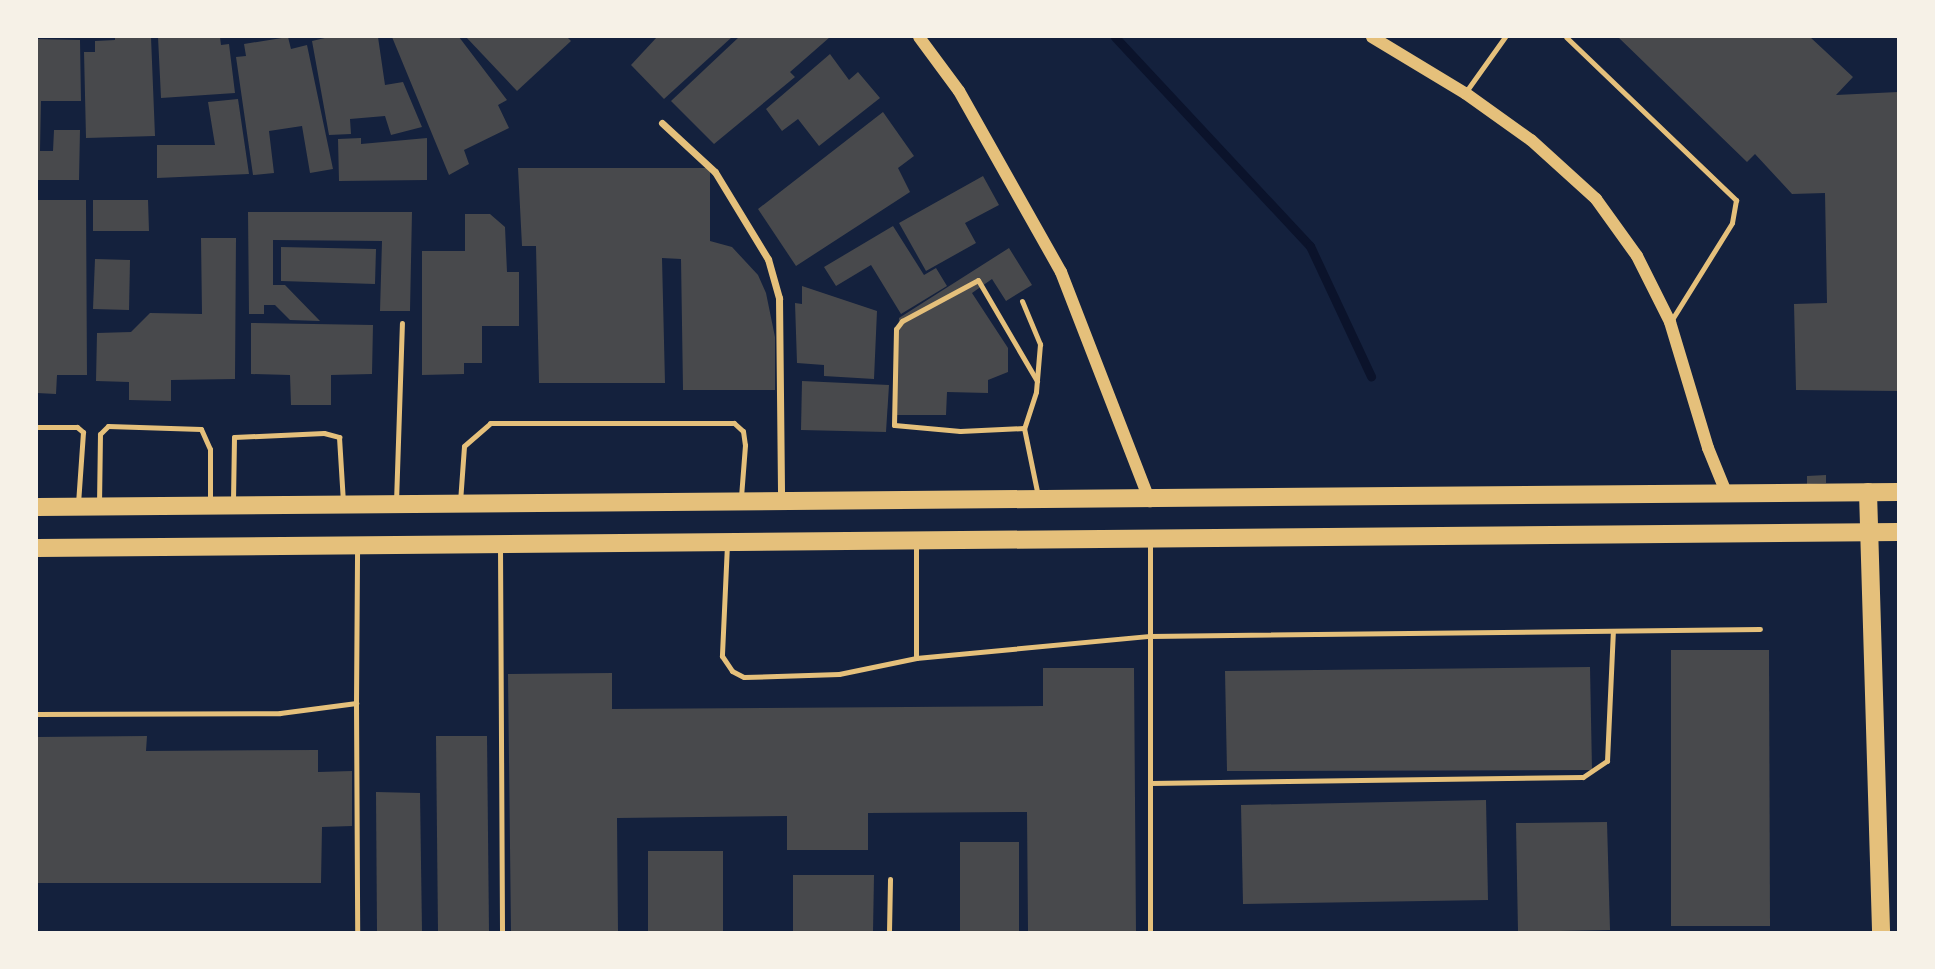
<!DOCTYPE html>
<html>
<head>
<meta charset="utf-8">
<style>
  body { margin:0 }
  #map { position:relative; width:1935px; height:969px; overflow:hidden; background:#14213d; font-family:Figtree,sans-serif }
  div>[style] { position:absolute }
  .stream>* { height:9px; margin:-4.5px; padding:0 4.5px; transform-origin:4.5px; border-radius:4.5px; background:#0b132b }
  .building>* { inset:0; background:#48494c }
  .service>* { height:5px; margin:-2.5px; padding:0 2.5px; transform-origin:2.5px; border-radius:2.5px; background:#e5c07b }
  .minor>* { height:7px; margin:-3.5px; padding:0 3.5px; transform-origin:3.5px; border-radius:3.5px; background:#e5c07b }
  .tertiary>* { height:12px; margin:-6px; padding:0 6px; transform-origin:6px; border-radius:6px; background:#e5c07b }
  .primary>* { height:18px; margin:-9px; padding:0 9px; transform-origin:9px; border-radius:9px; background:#e5c07b }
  span { translate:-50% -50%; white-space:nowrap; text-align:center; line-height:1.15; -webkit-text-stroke:7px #f6f1e7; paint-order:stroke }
  .frame { position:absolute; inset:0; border:38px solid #f6f1e7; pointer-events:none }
</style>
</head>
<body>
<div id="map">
  <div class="stream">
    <i style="left:1115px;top:37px;width:286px;rotate:47deg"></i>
    <i style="left:1310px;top:246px;width:144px;rotate:64.9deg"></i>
  </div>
  <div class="building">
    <i style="clip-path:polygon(115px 37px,151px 37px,155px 136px,86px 138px,84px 52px,95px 52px,95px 41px,115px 40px)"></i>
    <i style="clip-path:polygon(158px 37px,220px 37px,221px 45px,229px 44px,235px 93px,161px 98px)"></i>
    <i style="clip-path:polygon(288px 37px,291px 49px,307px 45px,333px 169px,310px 173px,302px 126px,269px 131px,274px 173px,253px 175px,236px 57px,246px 56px,244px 44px)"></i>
    <i style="clip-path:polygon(329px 37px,378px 37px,385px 85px,403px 82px,422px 127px,391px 135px,385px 116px,350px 119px,351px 134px,329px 135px,312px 41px)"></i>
    <i style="clip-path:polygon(392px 37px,459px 37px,507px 100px,498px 105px,509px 128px,464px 150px,469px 164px,449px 175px)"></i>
    <i style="clip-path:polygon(466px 37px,567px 37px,571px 41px,517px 91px)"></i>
    <i style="clip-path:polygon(657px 37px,732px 37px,664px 99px,631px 65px)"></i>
    <i style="clip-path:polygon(739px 37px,830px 37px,790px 72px,795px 77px,714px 144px,671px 101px)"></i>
    <i style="clip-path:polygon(1618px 37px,1810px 37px,1853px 77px,1836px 95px,1898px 92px,1898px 391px,1796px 390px,1794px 304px,1827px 303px,1825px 193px,1792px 194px,1755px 154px,1747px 162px)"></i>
    <i style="clip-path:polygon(37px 39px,80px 40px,81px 101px,41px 101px,40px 151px,53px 151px,54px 130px,80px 130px,79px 180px,37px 180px)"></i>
    <i style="clip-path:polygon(830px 54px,849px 80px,858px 72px,880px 98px,819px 146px,798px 119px,782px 131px,766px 109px)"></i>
    <i style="clip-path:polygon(238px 99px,249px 174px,157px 178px,157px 145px,215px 145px,208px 102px)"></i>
    <i style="clip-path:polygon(883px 112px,914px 156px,898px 168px,910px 192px,796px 266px,758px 209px)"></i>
    <i style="clip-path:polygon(361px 138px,361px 144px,427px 138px,427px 180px,339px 181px,338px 139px)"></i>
    <i style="clip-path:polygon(518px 168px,710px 168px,710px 241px,732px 247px,758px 275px,766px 293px,775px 337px,775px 390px,683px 390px,681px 259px,662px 258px,665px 383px,539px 383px,536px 246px,522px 246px)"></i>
    <i style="clip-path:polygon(983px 176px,999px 205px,965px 223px,976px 243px,926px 271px,899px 223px)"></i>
    <i style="clip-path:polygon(37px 200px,86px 200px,87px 375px,57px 375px,56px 394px,37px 393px)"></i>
    <i style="clip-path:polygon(93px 200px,148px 200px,149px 231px,93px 231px)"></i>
    <i style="clip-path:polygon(248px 212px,412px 212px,410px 311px,380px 311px,382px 241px,273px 240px,273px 285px,285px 285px,320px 321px,290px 320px,275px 305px,264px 305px,264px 314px,249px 314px)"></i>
    <i style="clip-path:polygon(465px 214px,490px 214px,505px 227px,507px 272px,519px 272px,519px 326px,482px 326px,482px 363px,464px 363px,464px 374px,422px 375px,422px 251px,465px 251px)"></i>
    <i style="clip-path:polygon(893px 226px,924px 275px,936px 268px,947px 286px,901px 314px,871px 265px,836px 286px,824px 267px)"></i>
    <i style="clip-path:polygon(201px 238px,236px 238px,235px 379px,171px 380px,171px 401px,129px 400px,129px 382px,96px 381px,97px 333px,131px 332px,150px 313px,202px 314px)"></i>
    <i style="clip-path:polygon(281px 247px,376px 249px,375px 284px,281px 281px)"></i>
    <i style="clip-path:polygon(1009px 248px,1032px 285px,1006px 301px,992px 279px,972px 293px,1008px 348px,1008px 372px,988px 380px,988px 393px,947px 392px,946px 415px,894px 415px,899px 318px)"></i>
    <i style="clip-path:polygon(95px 259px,130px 260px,129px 310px,93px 309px)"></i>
    <i style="clip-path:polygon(802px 286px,877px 311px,874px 379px,824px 376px,824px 365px,797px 363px,795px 303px,802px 304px)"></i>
    <i style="clip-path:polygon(251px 323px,373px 325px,372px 374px,331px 375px,331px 405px,291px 405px,290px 375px,251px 374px)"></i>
    <i style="clip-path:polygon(802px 381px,889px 385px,886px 432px,801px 430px)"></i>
    <i style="clip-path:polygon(1826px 475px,1826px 483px,1807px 484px,1807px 476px)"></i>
    <i style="clip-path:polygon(1671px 650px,1769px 650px,1770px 926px,1671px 926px)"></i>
    <i style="clip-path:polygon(1590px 667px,1592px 770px,1227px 771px,1225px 671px)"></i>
    <i style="clip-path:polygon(1043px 668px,1134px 668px,1136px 932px,1028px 932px,1027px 812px,868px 813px,868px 850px,787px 850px,787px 816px,617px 818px,618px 932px,511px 932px,508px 674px,612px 673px,612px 709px,1043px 706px)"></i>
    <i style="clip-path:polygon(147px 736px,146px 751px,318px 750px,318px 772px,352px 771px,352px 826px,322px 827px,321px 883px,37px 883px,37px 737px)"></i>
    <i style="clip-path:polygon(436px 736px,487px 736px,489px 932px,438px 932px)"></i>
    <i style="clip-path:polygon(376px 792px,420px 793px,422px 932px,377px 932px)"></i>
    <i style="clip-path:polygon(1486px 800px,1488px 900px,1243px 904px,1241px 805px)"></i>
    <i style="clip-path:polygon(1607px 822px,1610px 930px,1518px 932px,1516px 823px)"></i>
    <i style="clip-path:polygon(960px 842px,1019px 842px,1019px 932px,960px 932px)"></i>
    <i style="clip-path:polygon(648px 851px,723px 851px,723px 932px,648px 932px)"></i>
    <i style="clip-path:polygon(793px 875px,874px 875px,873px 932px,793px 932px)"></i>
  </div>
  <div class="service">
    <i style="left:1566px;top:37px;width:236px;rotate:43.8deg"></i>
    <i style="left:1736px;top:200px;width:23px;rotate:100deg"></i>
    <i style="left:1732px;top:223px;width:115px;rotate:121.9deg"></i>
    <i style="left:1465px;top:93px;width:69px;rotate:-54.5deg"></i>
    <i style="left:1022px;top:301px;width:47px;rotate:67.3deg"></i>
    <i style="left:1040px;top:344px;width:48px;rotate:94.8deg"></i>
    <i style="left:1036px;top:392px;width:38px;rotate:108deg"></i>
    <i style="left:1024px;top:428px;width:69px;rotate:78.4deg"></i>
    <i style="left:37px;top:427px;width:40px"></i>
    <i style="left:77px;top:427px;width:8px;rotate:40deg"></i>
    <i style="left:83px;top:432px;width:71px;rotate:94deg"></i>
    <i style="left:1024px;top:428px;width:64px;rotate:177.3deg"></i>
    <i style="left:960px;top:431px;width:66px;rotate:-174.8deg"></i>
    <i style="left:894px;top:425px;width:96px;rotate:-88.8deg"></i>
    <i style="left:896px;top:329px;width:10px;rotate:-53deg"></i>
    <i style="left:902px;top:321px;width:86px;rotate:-28.3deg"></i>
    <i style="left:978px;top:280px;width:117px;rotate:59.7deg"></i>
    <i style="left:233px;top:501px;width:64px;rotate:-89.1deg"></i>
    <i style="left:234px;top:437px;width:90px;rotate:-2.5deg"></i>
    <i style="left:324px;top:433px;width:16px;rotate:15deg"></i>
    <i style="left:339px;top:437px;width:65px;rotate:86.5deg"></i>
    <i style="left:396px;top:502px;width:179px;rotate:-88.1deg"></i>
    <i style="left:460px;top:502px;width:56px;rotate:-85.9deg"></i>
    <i style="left:464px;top:446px;width:35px;rotate:-41deg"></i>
    <i style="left:490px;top:423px;width:244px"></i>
    <i style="left:734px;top:423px;width:12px;rotate:42deg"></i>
    <i style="left:743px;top:431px;width:14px;rotate:82deg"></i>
    <i style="left:745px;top:445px;width:52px;rotate:94.4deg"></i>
    <i style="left:99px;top:505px;width:71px;rotate:-89.2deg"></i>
    <i style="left:100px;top:434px;width:11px;rotate:-45deg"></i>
    <i style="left:108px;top:426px;width:93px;rotate:1.8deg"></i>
    <i style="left:201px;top:429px;width:22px;rotate:66deg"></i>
    <i style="left:210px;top:449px;width:55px;rotate:90deg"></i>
    <i style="left:1150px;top:540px;width:392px;rotate:90deg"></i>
    <i style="left:727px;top:544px;width:112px;rotate:92.6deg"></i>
    <i style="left:722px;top:656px;width:18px;rotate:56deg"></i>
    <i style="left:732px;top:671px;width:13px;rotate:27deg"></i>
    <i style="left:744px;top:677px;width:95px;rotate:-1.8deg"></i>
    <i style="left:839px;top:674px;width:79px;rotate:-11.7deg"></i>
    <i style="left:916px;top:658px;width:113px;rotate:-90deg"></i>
    <i style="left:500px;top:547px;width:385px;rotate:89.7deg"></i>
    <i style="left:916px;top:658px;width:235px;rotate:-5.4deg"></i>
    <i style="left:1150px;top:636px;width:610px;rotate:-0.66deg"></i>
    <i style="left:356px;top:703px;width:229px;rotate:89.7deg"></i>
    <i style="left:37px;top:714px;width:243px;rotate:-0.2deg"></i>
    <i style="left:280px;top:713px;width:77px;rotate:-7.5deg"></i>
    <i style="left:356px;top:703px;width:156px;rotate:-89.6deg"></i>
    <i style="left:1150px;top:783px;width:433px;rotate:-0.8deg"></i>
    <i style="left:1583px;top:777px;width:29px;rotate:-34deg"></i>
    <i style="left:1607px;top:761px;width:130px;rotate:-87.4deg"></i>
    <i style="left:889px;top:932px;width:53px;rotate:-88.9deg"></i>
  </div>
  <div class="minor">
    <i style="left:662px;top:123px;width:72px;rotate:42.8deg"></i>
    <i style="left:715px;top:172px;width:102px;rotate:58.7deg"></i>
    <i style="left:768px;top:259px;width:41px;rotate:74.2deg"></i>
    <i style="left:779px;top:298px;width:201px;rotate:89.4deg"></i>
  </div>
  <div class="tertiary">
    <i style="left:919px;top:37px;width:67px;rotate:53.5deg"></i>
    <i style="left:959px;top:91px;width:208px;rotate:60.6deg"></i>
    <i style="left:1061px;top:272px;width:246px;rotate:68.8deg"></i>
    <i style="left:1372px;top:37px;width:109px;rotate:31.1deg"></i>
    <i style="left:1465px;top:93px;width:81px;rotate:35.5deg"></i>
    <i style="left:1531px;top:140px;width:88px;rotate:42.2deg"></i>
    <i style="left:1596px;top:199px;width:70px;rotate:54.3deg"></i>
    <i style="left:1637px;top:256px;width:74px;rotate:63.4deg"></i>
    <i style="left:1670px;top:322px;width:132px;rotate:73.2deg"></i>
    <i style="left:1708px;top:448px;width:48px;rotate:67.8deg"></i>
  </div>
  <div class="primary">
    <i style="left:1868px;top:492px;width:440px;rotate:88.3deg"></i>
    <i style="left:37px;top:507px;width:1861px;rotate:-0.46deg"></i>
    <i style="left:37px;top:548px;width:1861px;rotate:-0.49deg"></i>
  </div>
  <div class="frame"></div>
</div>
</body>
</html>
